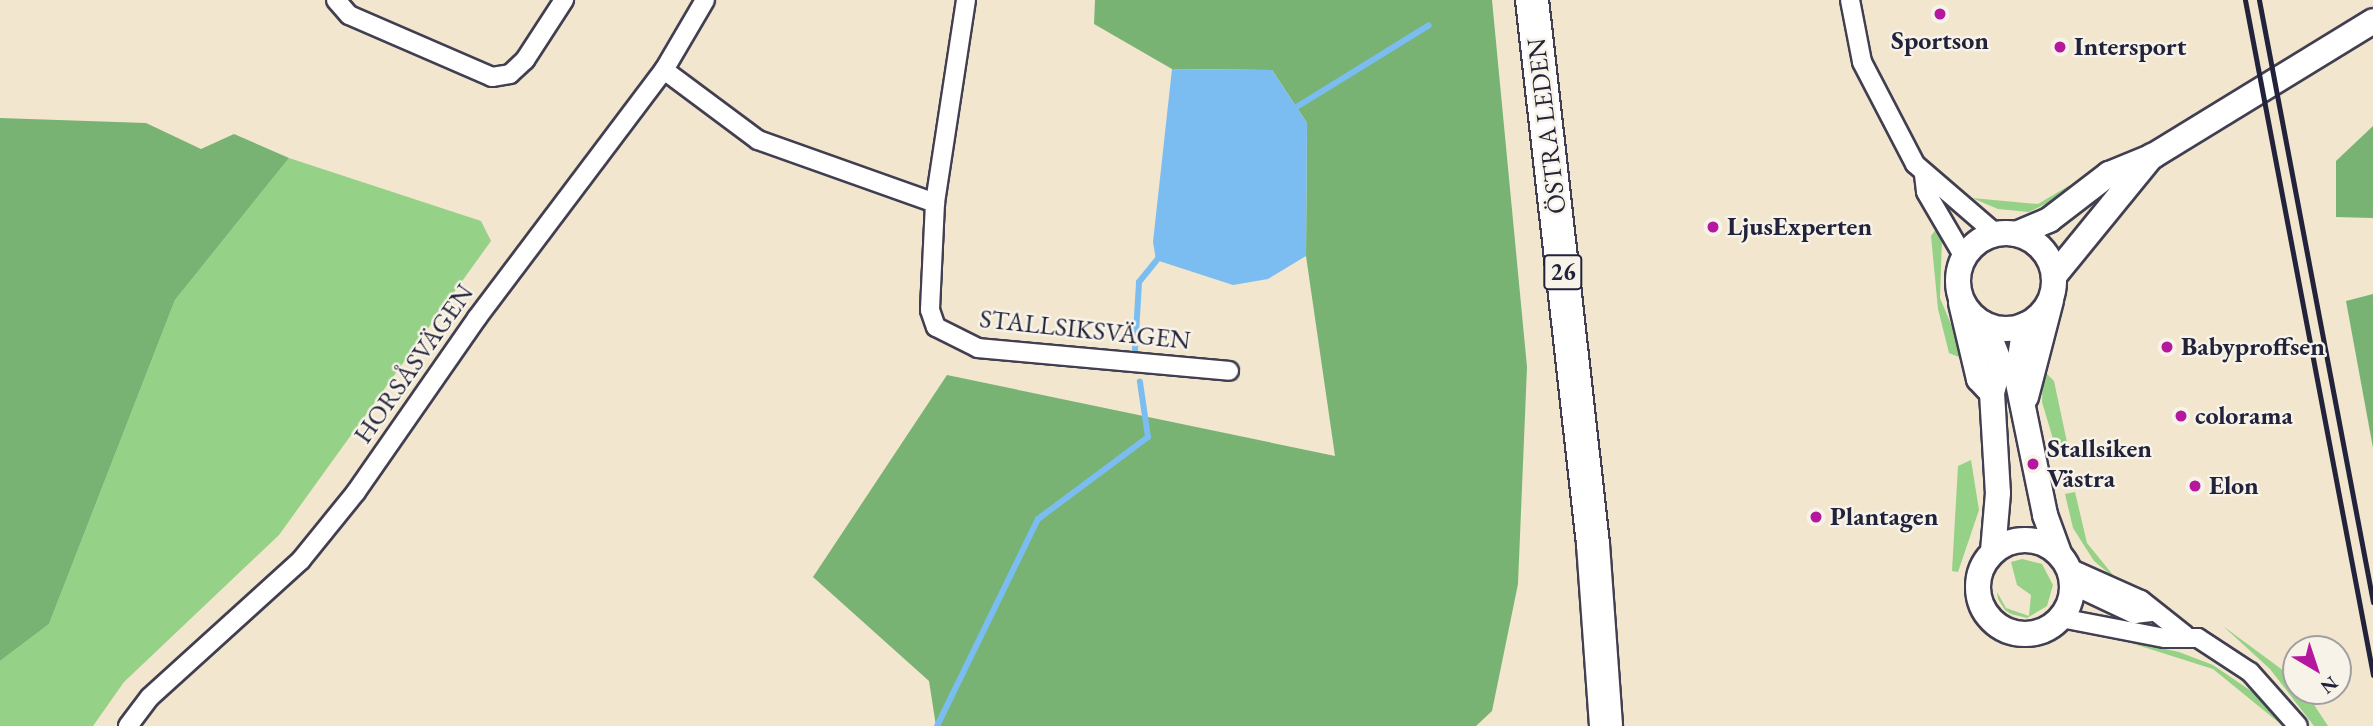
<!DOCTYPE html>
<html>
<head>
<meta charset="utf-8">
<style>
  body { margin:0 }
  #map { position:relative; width:2373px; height:726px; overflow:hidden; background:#f2e6ce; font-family:"EB Garamond",serif }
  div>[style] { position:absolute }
  .green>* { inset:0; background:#95d186 }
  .forest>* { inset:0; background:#78b373 }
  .water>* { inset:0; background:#7bbdf1 }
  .stream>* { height:6px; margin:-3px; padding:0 3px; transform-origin:3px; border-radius:3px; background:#7bbdf1 }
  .roads { filter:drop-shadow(2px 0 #413f51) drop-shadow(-2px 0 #413f51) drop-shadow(0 2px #413f51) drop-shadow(0 -2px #413f51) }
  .street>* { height:18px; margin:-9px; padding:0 9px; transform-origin:9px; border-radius:9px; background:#fff }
  .secondary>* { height:24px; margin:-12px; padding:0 12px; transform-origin:12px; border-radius:12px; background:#fff }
  .secondary>.ring { margin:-12px; padding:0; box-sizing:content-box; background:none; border:24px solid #fff; border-radius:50% }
  .highway>* { height:32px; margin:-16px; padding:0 16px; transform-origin:16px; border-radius:16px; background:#fff }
  .rail>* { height:5px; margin:-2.5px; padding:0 2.5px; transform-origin:2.5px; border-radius:2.5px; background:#22223b }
  .dots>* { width:19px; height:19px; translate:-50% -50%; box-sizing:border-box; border:4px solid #f7f3e8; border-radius:50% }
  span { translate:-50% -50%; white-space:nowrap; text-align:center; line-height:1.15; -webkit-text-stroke:5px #f7f3e8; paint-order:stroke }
  .shield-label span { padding:2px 5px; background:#f7f3e8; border:2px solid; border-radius:5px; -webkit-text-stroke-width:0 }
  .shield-label { font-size:24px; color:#22223b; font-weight:700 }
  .poi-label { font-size:26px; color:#22223b; font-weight:700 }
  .left { translate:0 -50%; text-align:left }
  .street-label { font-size:26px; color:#22223b }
  .north { position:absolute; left:2282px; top:635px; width:70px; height:70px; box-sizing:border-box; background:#f7f3e8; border:2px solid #a29fa3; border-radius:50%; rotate:141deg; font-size:19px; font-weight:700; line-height:28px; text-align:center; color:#22223b }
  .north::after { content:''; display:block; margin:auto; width:24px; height:32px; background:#b5179e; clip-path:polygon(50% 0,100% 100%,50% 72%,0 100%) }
</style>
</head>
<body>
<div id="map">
  <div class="green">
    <i style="clip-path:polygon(289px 158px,481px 221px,491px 241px,279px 535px,124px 682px,93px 726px,0 726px,0 661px,49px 624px,175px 300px)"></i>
    <i style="clip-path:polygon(2070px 185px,2060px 197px,2029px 212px,1998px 209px,1972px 198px,2038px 204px)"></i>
    <i style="clip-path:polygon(1936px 229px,1942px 239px,1940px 298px,1966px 360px,1949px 353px,1938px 309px,1931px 236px)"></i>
    <i style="clip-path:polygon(2043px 370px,2054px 381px,2068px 447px,2056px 449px,2042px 402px)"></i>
    <i style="clip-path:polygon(1971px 460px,1979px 510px,1958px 572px,1952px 571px,1958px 466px)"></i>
    <i style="clip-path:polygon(2075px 492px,2087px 543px,2117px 580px,2094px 561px,2073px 528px,2065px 494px)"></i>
    <i style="clip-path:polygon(2022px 559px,2042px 564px,2053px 585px,2047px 606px,2027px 618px,2011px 614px,2005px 610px,1998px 599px,1997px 592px,2006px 608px,2029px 616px,2031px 595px,2017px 585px,2011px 562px)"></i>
    <i style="clip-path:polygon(2223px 626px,2296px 680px,2296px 691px,2305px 691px,2328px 726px,2314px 726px,2270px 669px)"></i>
    <i style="clip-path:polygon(2115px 638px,2179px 652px,2213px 665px,2254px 693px,2283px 726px,2213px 669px)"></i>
  </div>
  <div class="forest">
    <i style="clip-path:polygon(1095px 0,1492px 0,1527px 367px,1518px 584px,1492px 711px,1476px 726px,936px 726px,929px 681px,813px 577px,947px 375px,1335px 456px,1306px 256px,1307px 123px,1272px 70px,1172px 69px,1094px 24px)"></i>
    <i style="clip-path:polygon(0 118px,146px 123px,201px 149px,234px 134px,289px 158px,175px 300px,49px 624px,0 661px)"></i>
    <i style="clip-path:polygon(2373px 126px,2373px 218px,2336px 217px,2336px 161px)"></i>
    <i style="clip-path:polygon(2373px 294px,2373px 448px,2346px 301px)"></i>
  </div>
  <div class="water">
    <i style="clip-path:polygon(1172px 69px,1272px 70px,1307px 123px,1306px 256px,1268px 279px,1233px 285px,1156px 260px,1153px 242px)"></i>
  </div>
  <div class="stream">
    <i style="left:1290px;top:111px;width:163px;rotate:-31.7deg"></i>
    <i style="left:1135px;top:350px;width:68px;rotate:-86.6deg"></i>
    <i style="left:1139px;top:282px;width:36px;rotate:-51deg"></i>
    <i style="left:937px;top:726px;width:230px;rotate:-64deg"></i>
    <i style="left:1038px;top:519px;width:137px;rotate:-36.7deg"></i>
    <i style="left:1148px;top:437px;width:56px;rotate:-98.3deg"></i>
  </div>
  <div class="roads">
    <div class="street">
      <i style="left:336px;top:0;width:20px;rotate:49deg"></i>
      <i style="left:349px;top:15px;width:156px;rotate:23.4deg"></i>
      <i style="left:492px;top:77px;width:18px;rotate:-9deg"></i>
      <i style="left:510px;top:74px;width:21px;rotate:-43deg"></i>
      <i style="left:525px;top:60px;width:72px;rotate:-57deg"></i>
      <i style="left:966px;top:0;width:205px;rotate:98.7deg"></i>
      <i style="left:935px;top:203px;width:107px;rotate:92.7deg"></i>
      <i style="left:930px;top:310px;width:18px;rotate:71deg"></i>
      <i style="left:936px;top:327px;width:47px;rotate:26.6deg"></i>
      <i style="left:978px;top:348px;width:252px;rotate:5.2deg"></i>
      <i style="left:1850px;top:0;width:63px;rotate:79deg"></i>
      <i style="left:1862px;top:62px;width:115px;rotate:62.5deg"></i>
      <i style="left:1915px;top:164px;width:107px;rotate:40.8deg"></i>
      <i style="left:664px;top:70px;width:117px;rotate:36.7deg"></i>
      <i style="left:758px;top:140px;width:188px;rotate:19.6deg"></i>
      <i style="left:1924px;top:175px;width:17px;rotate:83deg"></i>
      <i style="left:1926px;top:192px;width:75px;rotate:59.7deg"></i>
      <i style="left:2069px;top:568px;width:79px;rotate:24deg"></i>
      <i style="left:2141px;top:600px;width:56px;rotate:38.5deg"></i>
      <i style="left:2073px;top:585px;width:68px;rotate:25.4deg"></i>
      <i style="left:2134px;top:614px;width:20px;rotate:-6deg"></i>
      <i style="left:2061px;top:618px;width:106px;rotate:10.9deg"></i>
      <i style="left:2165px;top:638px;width:33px"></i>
      <i style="left:2198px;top:638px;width:62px;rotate:33.2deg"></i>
      <i style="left:2250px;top:672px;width:72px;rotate:48.4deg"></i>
      <i style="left:128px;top:726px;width:36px;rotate:-53deg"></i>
      <i style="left:150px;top:697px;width:204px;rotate:-42.2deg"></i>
      <i style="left:301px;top:560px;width:87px;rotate:-51deg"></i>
      <i style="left:356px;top:492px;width:212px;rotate:-55.2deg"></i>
      <i style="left:477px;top:318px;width:311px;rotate:-53deg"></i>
      <i style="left:664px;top:70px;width:81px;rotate:-59.6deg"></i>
    </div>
    <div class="secondary">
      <i class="ring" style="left:1958px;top:233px;width:72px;height:72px"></i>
      <i style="left:2016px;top:234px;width:36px;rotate:-23deg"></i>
      <i style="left:2049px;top:220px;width:76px;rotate:-37.5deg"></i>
      <i style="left:2109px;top:174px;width:48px;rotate:-22.2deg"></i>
      <i style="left:2153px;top:156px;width:258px;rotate:-31.5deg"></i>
      <i style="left:2054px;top:276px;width:155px;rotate:-50.8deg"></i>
      <i style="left:1961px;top:303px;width:78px;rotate:76.7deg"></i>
      <i style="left:1979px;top:379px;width:19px;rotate:47deg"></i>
      <i style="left:1985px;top:325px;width:41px;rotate:68.5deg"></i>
      <i style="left:2000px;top:363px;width:31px;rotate:105deg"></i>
      <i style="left:1992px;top:393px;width:100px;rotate:86.6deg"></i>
      <i style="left:1998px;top:493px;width:58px;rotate:94.9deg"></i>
      <i style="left:2025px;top:325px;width:54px;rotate:98.6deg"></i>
      <i style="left:2017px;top:378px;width:140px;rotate:78.4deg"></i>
      <i style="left:2045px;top:515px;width:40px;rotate:69.8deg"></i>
      <i style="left:2026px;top:397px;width:100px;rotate:-75.5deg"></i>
      <i class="ring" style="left:1978px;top:540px;width:70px;height:70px"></i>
    </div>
    <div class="highway">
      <i style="left:1532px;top:0;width:547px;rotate:83.6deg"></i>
      <i style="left:1593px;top:544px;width:182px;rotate:85.9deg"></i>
    </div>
  </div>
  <div class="rail">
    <i style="left:2245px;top:0;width:687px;rotate:79.26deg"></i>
    <i style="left:2259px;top:0;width:613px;rotate:79.28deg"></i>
  </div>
  <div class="dots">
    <i style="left:1940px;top:14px;background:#b5179e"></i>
    <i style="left:2060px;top:47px;background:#b5179e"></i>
    <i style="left:1713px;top:227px;background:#b5179e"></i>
    <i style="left:2167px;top:347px;background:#b5179e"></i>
    <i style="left:2181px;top:416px;background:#b5179e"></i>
    <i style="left:2033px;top:464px;background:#b5179e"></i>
    <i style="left:2195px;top:486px;background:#b5179e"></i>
    <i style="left:1816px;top:517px;background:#b5179e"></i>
  </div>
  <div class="shield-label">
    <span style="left:1563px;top:272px">26</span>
  </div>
  <div class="poi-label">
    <span style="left:1940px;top:41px">Sportson</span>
    <span class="left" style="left:2074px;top:47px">Intersport</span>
    <span class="left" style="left:1727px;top:227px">LjusExperten</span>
    <span class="left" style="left:2181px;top:347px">Babyproffsen</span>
    <span class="left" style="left:2195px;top:416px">colorama</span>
    <span class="left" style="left:2047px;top:464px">Stallsiken<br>Västra</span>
    <span class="left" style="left:2209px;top:486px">Elon</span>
    <span class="left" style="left:1830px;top:517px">Plantagen</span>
  </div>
  <div class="street-label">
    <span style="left:1547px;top:126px;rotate:-97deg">ÖSTRA LEDEN</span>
    <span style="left:1085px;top:330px;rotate:6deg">STALLSIKSVÄGEN</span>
    <span style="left:414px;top:364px;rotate:-55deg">HORSÅSVÄGEN</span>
  </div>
  <div class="north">N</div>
</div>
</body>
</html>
